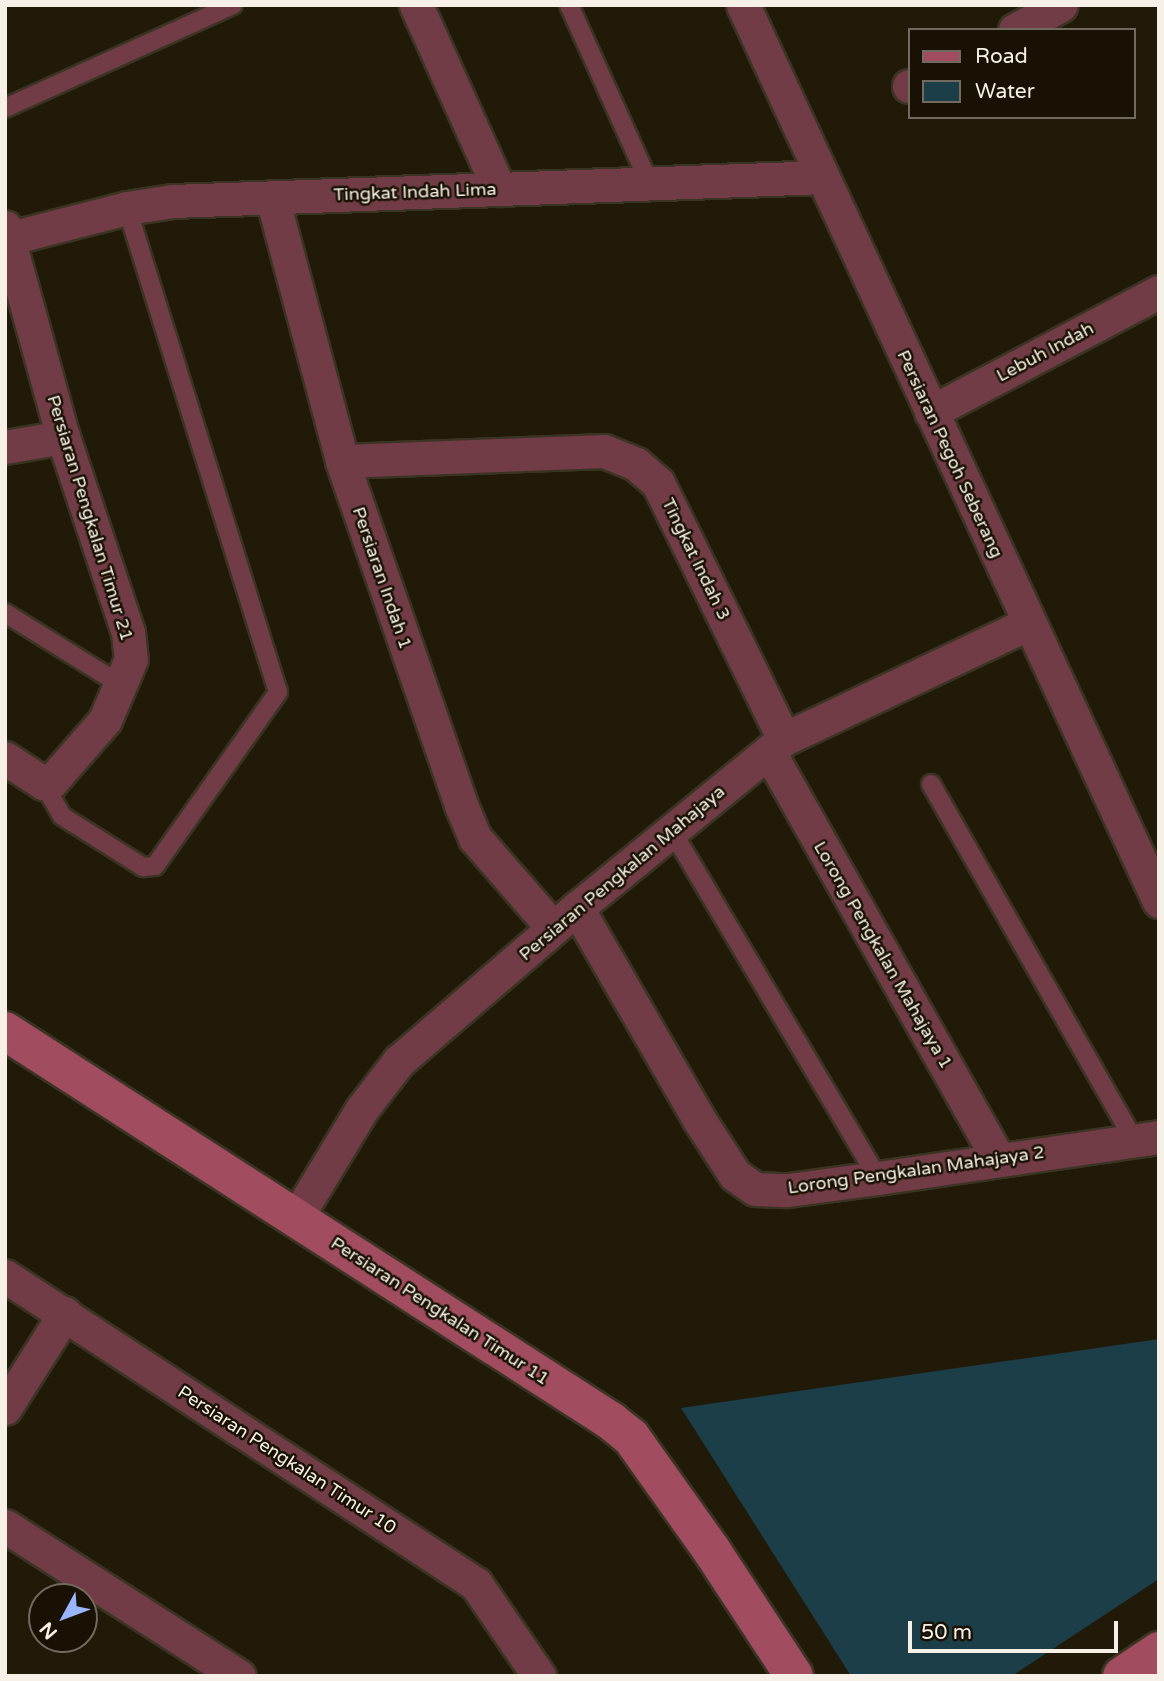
<!DOCTYPE html>
<html>
<head>
<meta charset="utf-8">
<style>
  body { margin:0 }
  #map { position:relative; width:1164px; height:1681px; overflow:hidden; background:#221a09; font-family:"Varela Round",sans-serif }
  div>[style] { position:absolute }
  .water>* { inset:0; background:#1b3e48 }
  .roads { filter:drop-shadow(2px 0 #3b3424) drop-shadow(-2px 0 #3b3424) drop-shadow(0 2px #3b3424) drop-shadow(0 -2px #3b3424) }
  .lane>* { height:18px; margin:-9px; padding:0 9px; transform-origin:9px; border-radius:9px; background:#713c46 }
  .street>* { height:33px; margin:-16.5px; padding:0 16.5px; transform-origin:16.5px; border-radius:16.5px; background:#713c46 }
  .secondary>* { height:38px; margin:-19px; padding:0 19px; transform-origin:19px; border-radius:19px; background:#a14c5f }
  span { translate:-50% -50%; white-space:nowrap; text-align:center; line-height:1.15; -webkit-text-stroke:5px #191103; paint-order:stroke }
  .street-label { font-size:18px; color:#f6f0e6 }
  .frame { position:absolute; inset:0; border:7px solid #f6f0e6; pointer-events:none }
  .legend { position:absolute; left:908px; top:28px; width:228px; height:91px; box-sizing:border-box; background:#191103; border:2px solid #716a5e; margin:0; padding:9px 12px; list-style:none; font-size:21px; color:#f6f0e6 }
  .legend li { display:flex; align-items:center; gap:14px; height:35px }
  .legend b { width:35px; border:2px solid #716a5e }
  .north { position:absolute; left:28px; top:1583px; width:70px; height:70px; box-sizing:border-box; background:#191103; border:2px solid #716a5e; border-radius:50%; rotate:229deg; font-size:19px; font-weight:700; line-height:28px; text-align:center; color:#f6f0e6 }
  .north::after { content:''; display:block; margin:auto; width:24px; height:32px; background:#99b5fd; clip-path:polygon(50% 0,100% 100%,50% 72%,0 100%) }
  .scale { position:absolute; left:908px; top:1621px; width:210px; height:32px; box-sizing:border-box; border:4px solid #f6f0e6; border-top:0; padding-left:9px; font-size:21px; line-height:24px; white-space:nowrap; color:#f6f0e6; -webkit-text-stroke:5px #191103; paint-order:stroke }
</style>
</head>
<body>
<div id="map">
  <div class="water">
    <i style="clip-path:polygon(1159px 1339px,1159px 1579px,1012px 1676px,851px 1676px,681px 1408px)"></i>
  </div>
  <div class="roads">
    <div class="lane">
      <i style="left:569px;top:5px;width:196px;rotate:65.7deg"></i>
      <i style="left:5px;top:108px;width:250px;rotate:-24.3deg"></i>
      <i style="left:5px;top:613px;width:137px;rotate:31.8deg"></i>
      <i style="left:43px;top:783px;width:38px;rotate:60deg"></i>
      <i style="left:62px;top:816px;width:96px;rotate:32.2deg"></i>
      <i style="left:143px;top:867px;width:12px;rotate:-5deg"></i>
      <i style="left:155px;top:866px;width:213px;rotate:-54.7deg"></i>
      <i style="left:278px;top:692px;width:507px;rotate:-107.33deg"></i>
      <i style="left:931px;top:784px;width:410px;rotate:60.3deg"></i>
      <i style="left:672px;top:831px;width:404px;rotate:59.3deg"></i>
    </div>
    <div class="street">
      <i style="left:416px;top:5px;width:202px;rotate:65.7deg"></i>
      <i style="left:743px;top:5px;width:988px;rotate:65.1deg"></i>
      <i style="left:1015px;top:30px;width:52px;rotate:-28.5deg"></i>
      <i style="left:909px;top:86px;width:1px"></i>
      <i style="left:272px;top:197px;width:273px;rotate:75.1deg"></i>
      <i style="left:342px;top:461px;width:364px;rotate:70.9deg"></i>
      <i style="left:461px;top:805px;width:36px;rotate:67deg"></i>
      <i style="left:475px;top:838px;width:119px;rotate:49.1deg"></i>
      <i style="left:5px;top:227px;width:218px;rotate:74.6deg"></i>
      <i style="left:63px;top:437px;width:206px;rotate:71.6deg"></i>
      <i style="left:128px;top:632px;width:27px;rotate:84deg"></i>
      <i style="left:131px;top:659px;width:66px;rotate:113.1deg"></i>
      <i style="left:105px;top:720px;width:82px;rotate:131.1deg"></i>
      <i style="left:51px;top:782px;width:8px;rotate:173deg"></i>
      <i style="left:43px;top:783px;width:45px;rotate:-146.7deg"></i>
      <i style="left:10px;top:238px;width:121px;rotate:-14.4deg"></i>
      <i style="left:127px;top:208px;width:47px;rotate:-8.7deg"></i>
      <i style="left:173px;top:201px;width:650px;rotate:-2.11deg"></i>
      <i style="left:931px;top:412px;width:258px;rotate:-27.8deg"></i>
      <i style="left:5px;top:447px;width:59px;rotate:-9.8deg"></i>
      <i style="left:342px;top:461px;width:262px;rotate:-2.2deg"></i>
      <i style="left:604px;top:451px;width:35px;rotate:22deg"></i>
      <i style="left:636px;top:464px;width:29px;rotate:41deg"></i>
      <i style="left:658px;top:483px;width:285px;rotate:63.8deg"></i>
      <i style="left:769px;top:752px;width:466px;rotate:60.6deg"></i>
      <i style="left:577px;top:908px;width:242px;rotate:60deg"></i>
      <i style="left:698px;top:1118px;width:68px;rotate:57deg"></i>
      <i style="left:735px;top:1175px;width:24px;rotate:35deg"></i>
      <i style="left:755px;top:1189px;width:33px;rotate:2deg"></i>
      <i style="left:788px;top:1190px;width:91px;rotate:-7.6deg"></i>
      <i style="left:878px;top:1178px;width:284px;rotate:-8.3deg"></i>
      <i style="left:296px;top:1218px;width:127px;rotate:-58.8deg"></i>
      <i style="left:362px;top:1109px;width:61px;rotate:-52.4deg"></i>
      <i style="left:399px;top:1061px;width:235px;rotate:-40.7deg"></i>
      <i style="left:577px;top:908px;width:267px;rotate:-39.2deg"></i>
      <i style="left:784px;top:739px;width:271px;rotate:-25.3deg"></i>
      <i style="left:5px;top:1276px;width:563px;rotate:33.18deg"></i>
      <i style="left:476px;top:1584px;width:112px;rotate:55.6deg"></i>
      <i style="left:5px;top:1408px;width:112px;rotate:-57.7deg"></i>
      <i style="left:5px;top:1526px;width:278px;rotate:32.7deg"></i>
    </div>
    <div class="secondary">
      <i style="left:5px;top:1031px;width:721px;rotate:32.76deg"></i>
      <i style="left:611px;top:1421px;width:26px;rotate:39deg"></i>
      <i style="left:631px;top:1437px;width:140px;rotate:54.6deg"></i>
      <i style="left:712px;top:1551px;width:149px;rotate:56.7deg"></i>
      <i style="left:1122px;top:1676px;width:45px;rotate:-34deg"></i>
    </div>
  </div>
  <div class="street-label">
    <span style="left:415px;top:192px;rotate:-2deg">Tingkat Indah Lima</span>
    <span style="left:1045px;top:352px;rotate:-28deg">Lebuh Indah</span>
    <span style="left:950px;top:454px;rotate:65deg">Persiaran Pegoh Seberang</span>
    <span style="left:90px;top:518px;rotate:73deg">Persiaran Pengkalan Timur 21</span>
    <span style="left:696px;top:559px;rotate:64deg">Tingkat Indah 3</span>
    <span style="left:382px;top:578px;rotate:71deg">Persiaran Indah 1</span>
    <span style="left:622px;top:873px;rotate:-40deg">Persiaran Pengkalan Mahajaya</span>
    <span style="left:883px;top:955px;rotate:60deg">Lorong Pengkalan Mahajaya 1</span>
    <span style="left:916px;top:1170px;rotate:-8deg">Lorong Pengkalan Mahajaya 2</span>
    <span style="left:440px;top:1311px;rotate:33deg">Persiaran Pengkalan Timur 11</span>
    <span style="left:287px;top:1460px;rotate:33deg">Persiaran Pengkalan Timur 10</span>
  </div>
  <div class="frame"></div>
  <ul class="legend">
  <li><b style="height:9px;background:#a14c5f"></b>Road</li>
  <li><b style="height:19px;background:#1b3e48"></b>Water</li>
  </ul>
  <div class="north">N</div>
  <div class="scale">50 m</div>
</div>
</body>
</html>
